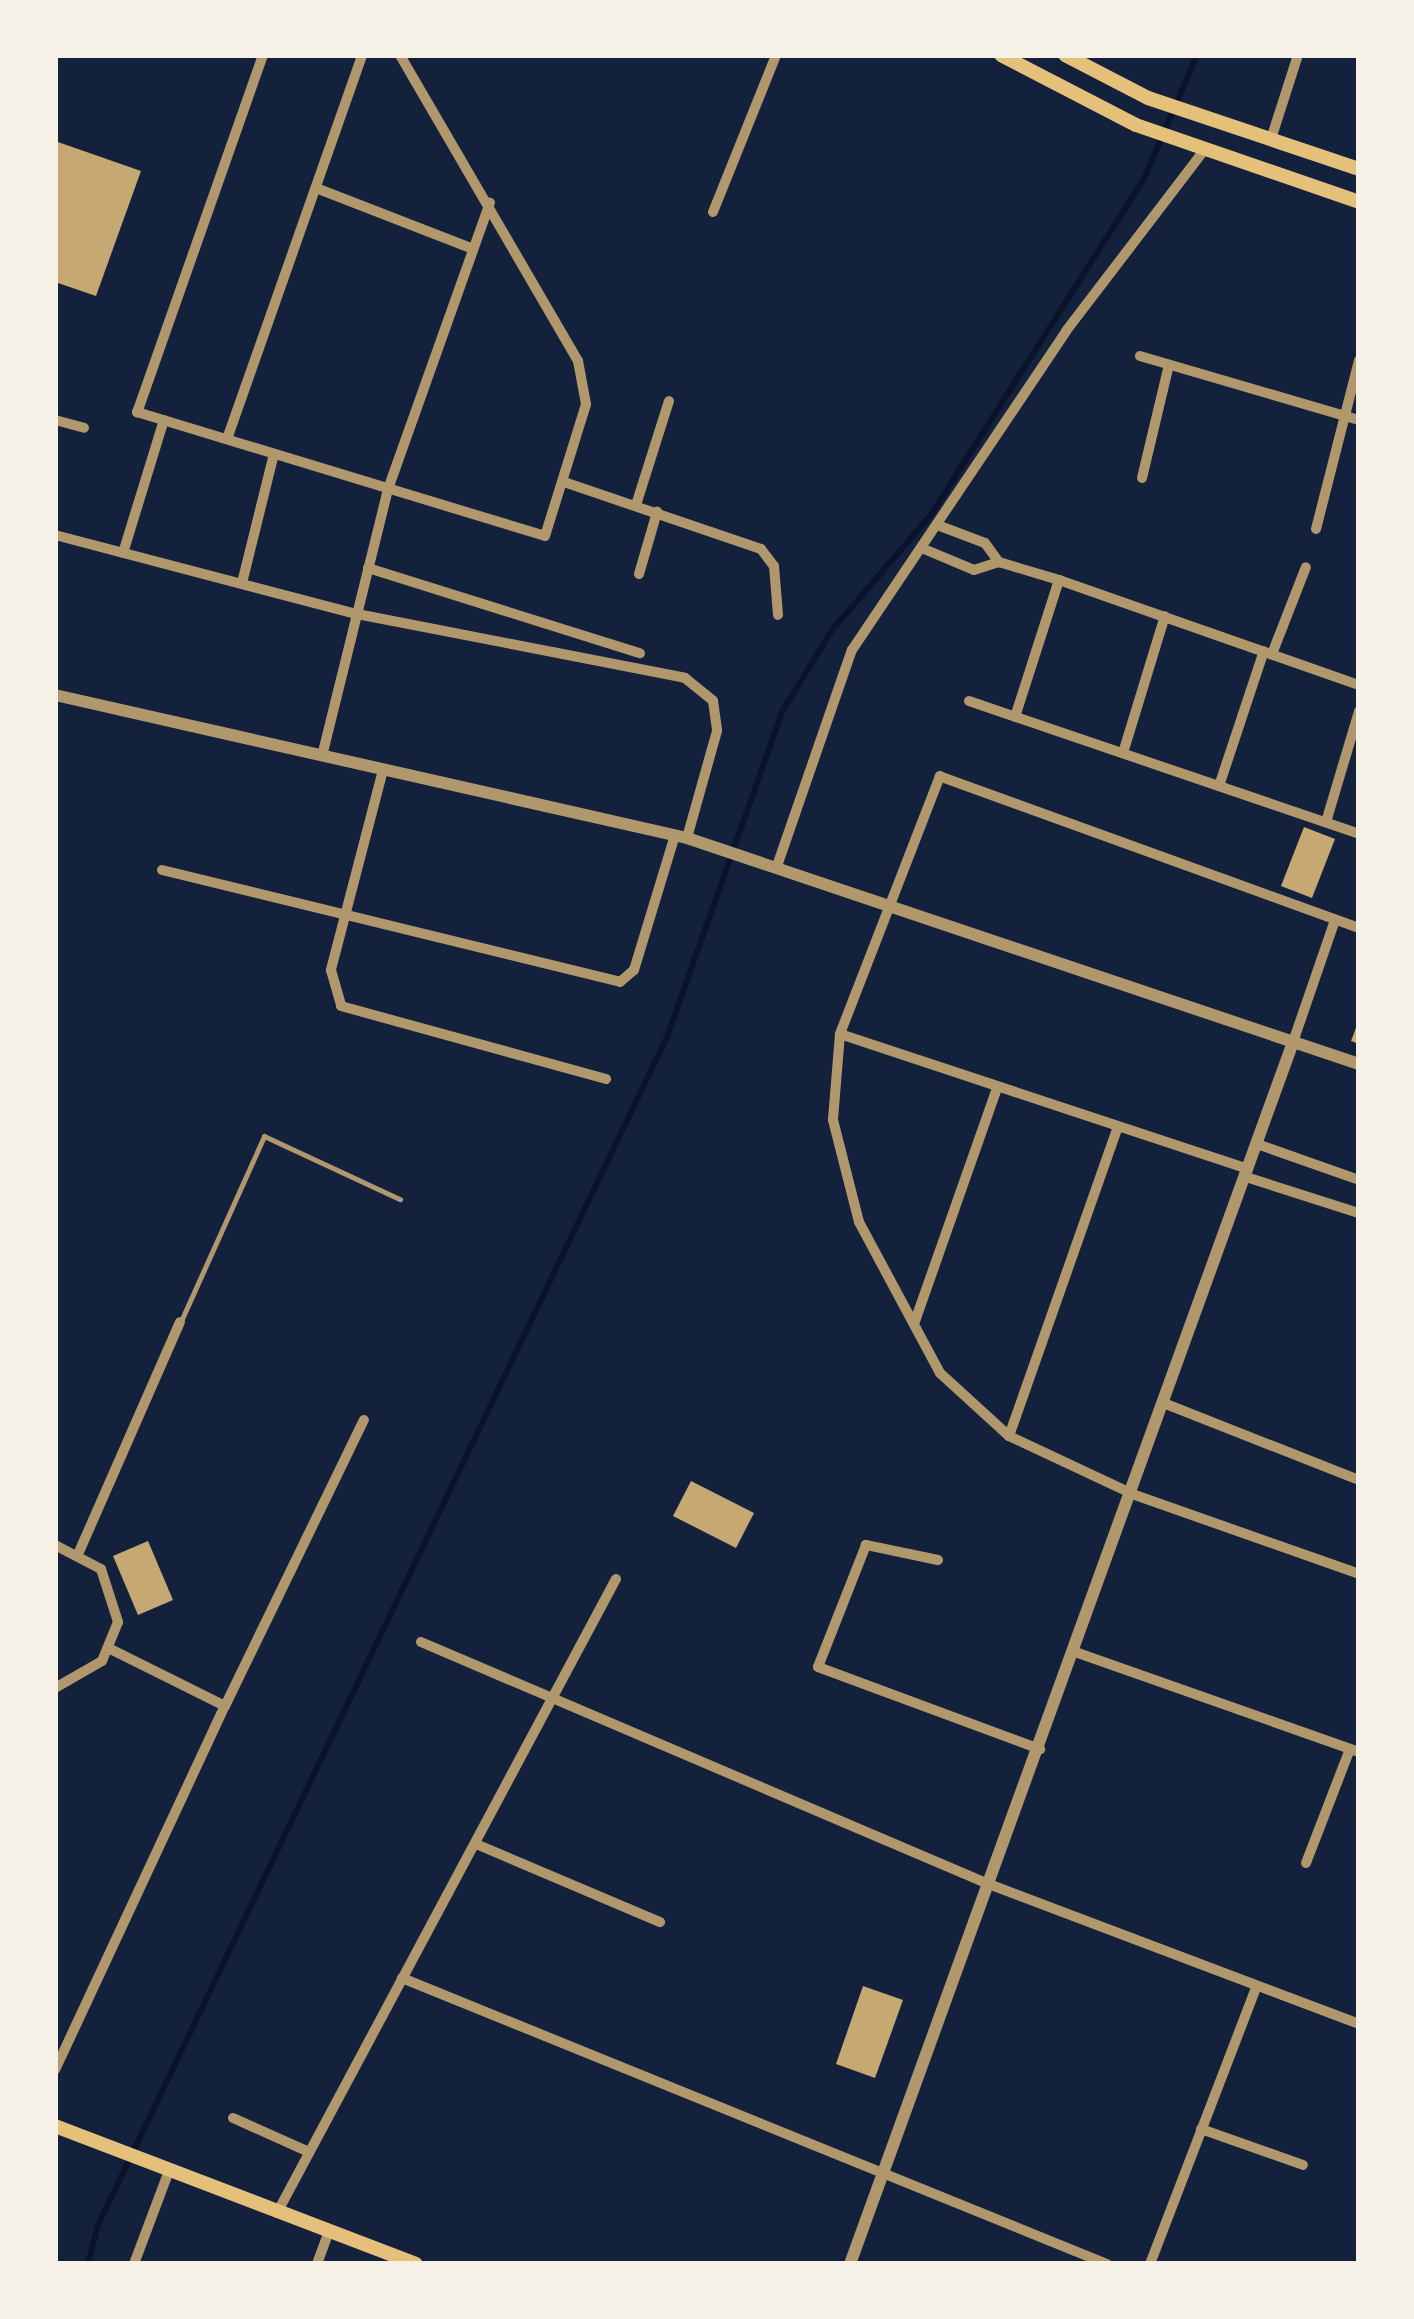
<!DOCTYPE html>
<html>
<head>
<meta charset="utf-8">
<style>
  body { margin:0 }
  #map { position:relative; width:1414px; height:2319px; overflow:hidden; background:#14213d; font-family:"Noto Sans",sans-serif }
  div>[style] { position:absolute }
  .stream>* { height:6px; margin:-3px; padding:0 3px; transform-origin:3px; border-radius:3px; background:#0b132b }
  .building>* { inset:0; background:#c6a872 }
  .service>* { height:5px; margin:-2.5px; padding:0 2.5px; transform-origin:2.5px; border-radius:2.5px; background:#b1986c }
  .minor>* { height:10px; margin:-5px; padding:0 5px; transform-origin:5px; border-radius:5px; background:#b1986c }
  .tertiary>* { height:12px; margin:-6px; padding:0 6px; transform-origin:6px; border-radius:6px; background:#b1986c }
  .secondary>* { height:14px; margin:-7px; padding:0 7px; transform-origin:7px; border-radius:7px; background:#e5c07b }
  span { translate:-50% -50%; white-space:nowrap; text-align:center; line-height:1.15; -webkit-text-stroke:9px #f6f1e7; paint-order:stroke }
  .frame { position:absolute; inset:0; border:58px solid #f6f1e7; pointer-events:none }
</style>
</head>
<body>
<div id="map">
  <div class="stream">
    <i style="left:88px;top:2264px;width:40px;rotate:-75.6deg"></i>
    <i style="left:98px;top:2225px;width:1317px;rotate:-64.41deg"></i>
    <i style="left:667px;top:1037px;width:345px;rotate:-70.5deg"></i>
    <i style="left:782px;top:712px;width:96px;rotate:-58.6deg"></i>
    <i style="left:832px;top:630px;width:150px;rotate:-49.3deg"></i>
    <i style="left:930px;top:516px;width:399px;rotate:-57.6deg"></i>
    <i style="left:1144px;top:179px;width:135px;rotate:-66.9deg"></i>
  </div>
  <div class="building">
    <i style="clip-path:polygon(55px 141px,141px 171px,96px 296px,55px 282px)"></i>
    <i style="clip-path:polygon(1304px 827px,1335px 839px,1312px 898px,1281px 886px)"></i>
    <i style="clip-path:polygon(1359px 1020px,1359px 1044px,1351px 1041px)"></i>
    <i style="clip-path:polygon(691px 1481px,754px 1513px,736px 1548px,673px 1516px)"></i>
    <i style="clip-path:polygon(148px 1541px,173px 1600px,138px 1615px,113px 1556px)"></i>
    <i style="clip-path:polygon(863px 1986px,903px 2000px,875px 2078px,836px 2064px)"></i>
  </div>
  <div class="service">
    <i style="left:181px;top:1321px;width:203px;rotate:-65.8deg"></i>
    <i style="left:264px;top:1136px;width:150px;rotate:24.9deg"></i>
  </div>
  <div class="minor">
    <i style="left:263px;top:55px;width:379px;rotate:109.4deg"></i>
    <i style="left:137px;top:412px;width:426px;rotate:16.9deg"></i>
    <i style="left:545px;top:536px;width:138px;rotate:-72.7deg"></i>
    <i style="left:586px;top:404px;width:44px;rotate:-100.5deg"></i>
    <i style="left:578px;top:361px;width:354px;rotate:-120.2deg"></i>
    <i style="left:1271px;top:139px;width:88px;rotate:-72.2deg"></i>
    <i style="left:316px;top:188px;width:168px;rotate:21.2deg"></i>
    <i style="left:713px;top:212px;width:169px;rotate:-68.1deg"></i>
    <i style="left:1140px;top:356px;width:228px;rotate:16.3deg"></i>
    <i style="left:55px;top:420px;width:30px;rotate:15deg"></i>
    <i style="left:227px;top:439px;width:407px;rotate:-70.6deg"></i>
    <i style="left:1142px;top:478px;width:116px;rotate:-76.6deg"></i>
    <i style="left:564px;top:482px;width:208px;rotate:18.8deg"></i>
    <i style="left:761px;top:549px;width:21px;rotate:53deg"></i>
    <i style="left:774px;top:566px;width:49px;rotate:85.3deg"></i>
    <i style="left:636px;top:505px;width:109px;rotate:-72.4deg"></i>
    <i style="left:940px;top:526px;width:48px;rotate:20.7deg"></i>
    <i style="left:985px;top:543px;width:24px;rotate:54deg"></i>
    <i style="left:1316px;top:529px;width:174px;rotate:-75.7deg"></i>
    <i style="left:55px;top:535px;width:312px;rotate:14.7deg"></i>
    <i style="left:357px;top:614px;width:334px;rotate:11deg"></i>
    <i style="left:685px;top:678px;width:36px;rotate:39deg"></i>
    <i style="left:713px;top:701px;width:30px;rotate:82deg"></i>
    <i style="left:717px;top:731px;width:111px;rotate:105.7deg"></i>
    <i style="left:924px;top:549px;width:54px;rotate:22.8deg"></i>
    <i style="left:974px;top:570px;width:26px;rotate:-18deg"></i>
    <i style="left:999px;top:562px;width:63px;rotate:16.7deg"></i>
    <i style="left:1059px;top:580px;width:318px;rotate:19.3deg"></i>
    <i style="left:123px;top:553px;width:139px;rotate:-72.9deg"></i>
    <i style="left:368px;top:568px;width:285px;rotate:17.4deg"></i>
    <i style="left:639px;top:574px;width:65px;rotate:-73.8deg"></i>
    <i style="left:242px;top:583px;width:133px;rotate:-76.1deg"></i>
    <i style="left:1272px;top:654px;width:93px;rotate:-68.7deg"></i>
    <i style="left:969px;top:701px;width:412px;rotate:18.8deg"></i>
    <i style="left:1015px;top:717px;width:144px;rotate:-72.2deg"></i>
    <i style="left:1123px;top:753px;width:143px;rotate:-73deg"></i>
    <i style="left:322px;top:756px;width:275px;rotate:-76.1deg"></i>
    <i style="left:388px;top:489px;width:304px;rotate:-70.4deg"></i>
    <i style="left:383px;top:770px;width:207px;rotate:104.6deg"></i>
    <i style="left:331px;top:970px;width:37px;rotate:74deg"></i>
    <i style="left:341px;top:1006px;width:275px;rotate:15.4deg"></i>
    <i style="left:1219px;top:786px;width:142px;rotate:-71.6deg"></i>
    <i style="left:1326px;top:822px;width:116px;rotate:-73.4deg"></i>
    <i style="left:777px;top:866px;width:229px;rotate:-70.9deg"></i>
    <i style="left:852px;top:650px;width:384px;rotate:-56.1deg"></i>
    <i style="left:1066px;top:331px;width:229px;rotate:-52.6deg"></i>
    <i style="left:162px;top:870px;width:471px;rotate:13.7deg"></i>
    <i style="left:620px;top:982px;width:18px;rotate:-41deg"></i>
    <i style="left:634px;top:970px;width:141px;rotate:-73.1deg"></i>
    <i style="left:1359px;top:928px;width:446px;rotate:-160.1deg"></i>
    <i style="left:940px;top:776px;width:277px;rotate:111.2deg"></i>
    <i style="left:840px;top:1034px;width:86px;rotate:94.7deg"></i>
    <i style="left:833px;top:1120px;width:105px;rotate:75.7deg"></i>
    <i style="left:859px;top:1222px;width:171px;rotate:61.8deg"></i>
    <i style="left:940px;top:1373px;width:93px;rotate:42.4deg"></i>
    <i style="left:1009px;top:1436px;width:139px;rotate:25.1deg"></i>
    <i style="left:1135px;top:1495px;width:238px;rotate:19.4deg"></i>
    <i style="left:840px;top:1034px;width:430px;rotate:18.3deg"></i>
    <i style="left:1293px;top:1042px;width:129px;rotate:-71deg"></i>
    <i style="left:1257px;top:1144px;width:108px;rotate:19.4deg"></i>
    <i style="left:1246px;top:1177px;width:119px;rotate:17.7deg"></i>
    <i style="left:914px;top:1324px;width:250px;rotate:-70.6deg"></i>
    <i style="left:1166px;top:1404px;width:207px;rotate:21.5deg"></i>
    <i style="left:1009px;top:1436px;width:325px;rotate:-70.6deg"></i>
    <i style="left:55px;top:1545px;width:52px;rotate:27.6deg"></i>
    <i style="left:101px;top:1569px;width:56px;rotate:72.2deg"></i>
    <i style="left:118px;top:1622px;width:42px;rotate:112.3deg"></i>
    <i style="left:102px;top:1661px;width:54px;rotate:150.1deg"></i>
    <i style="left:79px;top:1552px;width:251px;rotate:-66.3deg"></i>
    <i style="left:938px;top:1560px;width:74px;rotate:-168.2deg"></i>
    <i style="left:866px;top:1545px;width:131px;rotate:111.5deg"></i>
    <i style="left:818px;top:1667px;width:237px;rotate:20.3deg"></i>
    <i style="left:421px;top:1642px;width:614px;rotate:23.1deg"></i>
    <i style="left:986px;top:1883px;width:399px;rotate:20.7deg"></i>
    <i style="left:1078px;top:1653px;width:298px;rotate:19.4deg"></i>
    <i style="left:225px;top:1706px;width:318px;rotate:-64.1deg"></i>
    <i style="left:476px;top:1844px;width:200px;rotate:23deg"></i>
    <i style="left:1306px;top:1863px;width:122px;rotate:-68.9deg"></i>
    <i style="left:402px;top:1978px;width:761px;rotate:22.08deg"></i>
    <i style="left:55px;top:2070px;width:402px;rotate:-65deg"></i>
    <i style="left:225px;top:1706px;width:128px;rotate:-153.6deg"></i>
    <i style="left:233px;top:2118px;width:83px;rotate:24.1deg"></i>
    <i style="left:1201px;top:2129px;width:108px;rotate:19.4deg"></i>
    <i style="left:277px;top:2213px;width:719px;rotate:-61.87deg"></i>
    <i style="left:134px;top:2264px;width:99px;rotate:-69.4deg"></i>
    <i style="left:317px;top:2264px;width:33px;rotate:-70deg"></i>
    <i style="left:1150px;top:2264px;width:296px;rotate:-69deg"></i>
  </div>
  <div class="tertiary">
    <i style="left:55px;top:695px;width:648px;rotate:12.75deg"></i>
    <i style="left:687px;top:838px;width:709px;rotate:18.59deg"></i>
    <i style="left:850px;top:2264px;width:1300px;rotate:-70.07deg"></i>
  </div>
  <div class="secondary">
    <i style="left:1001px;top:55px;width:152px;rotate:27.4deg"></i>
    <i style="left:1136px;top:125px;width:236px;rotate:19deg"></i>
    <i style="left:1065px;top:55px;width:93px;rotate:27.4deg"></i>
    <i style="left:1148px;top:98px;width:223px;rotate:18.6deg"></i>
    <i style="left:55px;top:2126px;width:386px;rotate:20.9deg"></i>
  </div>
  <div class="frame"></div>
</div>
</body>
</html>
